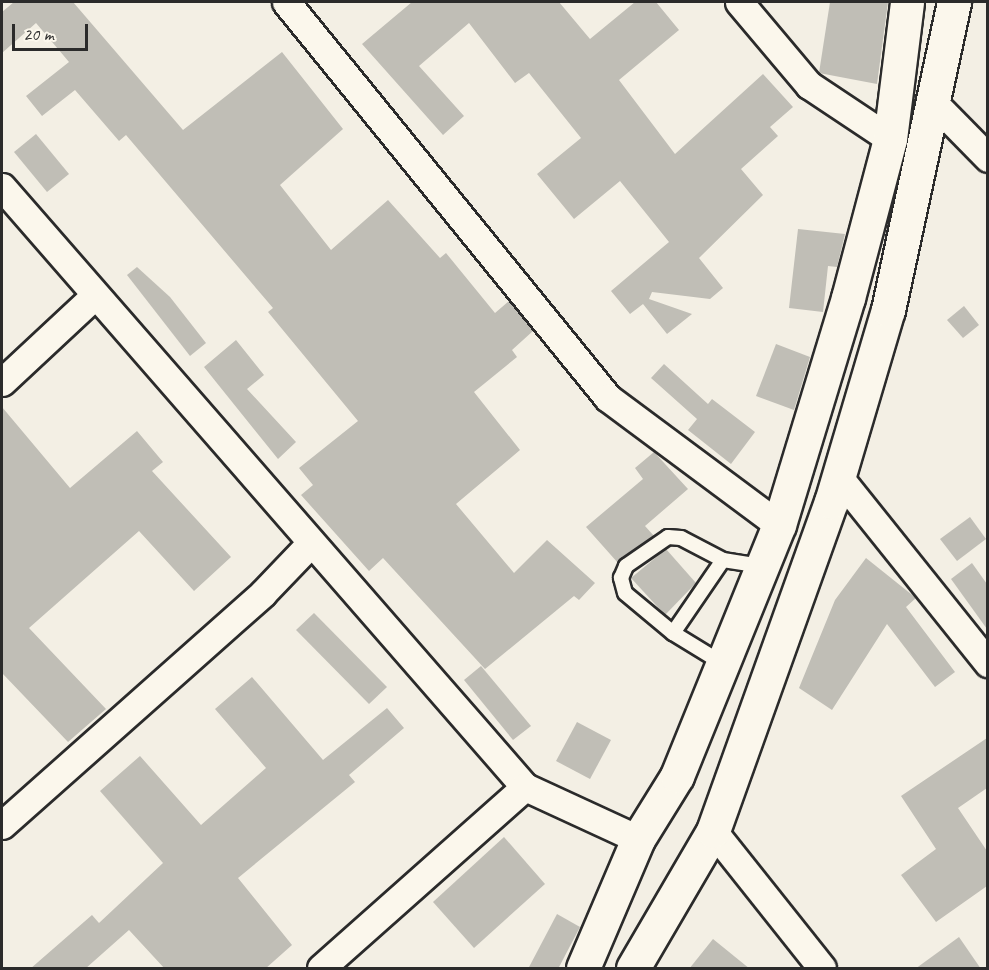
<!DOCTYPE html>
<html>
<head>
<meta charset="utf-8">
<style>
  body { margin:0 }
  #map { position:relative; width:989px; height:970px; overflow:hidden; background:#f3efe4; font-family:Caveat,sans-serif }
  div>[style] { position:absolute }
  .building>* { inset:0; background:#c0beb6 }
  .roads { filter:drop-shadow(2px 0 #2b2b2b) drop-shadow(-2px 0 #2b2b2b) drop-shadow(0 2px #2b2b2b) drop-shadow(0 -2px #2b2b2b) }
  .lane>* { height:14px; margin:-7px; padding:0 7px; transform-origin:7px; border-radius:7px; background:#fbf7ec }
  .street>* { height:27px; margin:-13.5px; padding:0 13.5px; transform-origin:13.5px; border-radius:13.5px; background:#fbf7ec }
  .secondary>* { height:33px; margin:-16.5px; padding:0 16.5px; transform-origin:16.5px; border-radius:16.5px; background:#fbf7ec }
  span { translate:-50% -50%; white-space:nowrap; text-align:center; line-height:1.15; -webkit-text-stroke:6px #fbf7ec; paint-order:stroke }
  .frame { position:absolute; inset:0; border:3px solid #2b2b2b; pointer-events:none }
  .scale { position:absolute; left:12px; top:24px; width:76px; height:27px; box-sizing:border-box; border:3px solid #2b2b2b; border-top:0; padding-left:8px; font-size:18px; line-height:21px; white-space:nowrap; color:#2b2b2b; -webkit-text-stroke:4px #fbf7ec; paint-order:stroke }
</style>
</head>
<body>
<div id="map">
  <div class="building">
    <i style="clip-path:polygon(14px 2px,73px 2px,183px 130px,282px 52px,343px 129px,280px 185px,331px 250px,388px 200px,440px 258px,446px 253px,495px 313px,509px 301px,533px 331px,512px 350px,517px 357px,474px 392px,520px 450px,456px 504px,514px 573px,547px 540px,595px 583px,579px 600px,574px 596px,485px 669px,383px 558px,369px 571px,301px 495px,313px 485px,299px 468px,358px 421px,268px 312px,273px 308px,126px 135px,119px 141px,75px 90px,42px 116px,26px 96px,69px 62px,36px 23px,2px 53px,2px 12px)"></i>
    <i style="clip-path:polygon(412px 2px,559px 2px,590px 39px,635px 2px,656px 2px,679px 30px,619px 80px,675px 154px,763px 74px,793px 107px,770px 127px,778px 136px,741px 169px,763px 195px,699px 258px,723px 288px,710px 299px,652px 292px,649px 299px,692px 314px,667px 334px,643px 304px,630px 314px,611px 291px,669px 242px,620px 181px,574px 219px,537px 174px,581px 138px,529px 73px,515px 83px,469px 23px,419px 66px,464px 116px,443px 135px,362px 44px)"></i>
    <i style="clip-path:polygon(830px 2px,888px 2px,877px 84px,819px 73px)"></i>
    <i style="clip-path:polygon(36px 134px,69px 174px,47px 192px,14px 152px)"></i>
    <i style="clip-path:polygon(798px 229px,845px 234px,837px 267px,828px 266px,823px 312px,789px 308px)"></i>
    <i style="clip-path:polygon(137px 267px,170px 297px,206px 343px,190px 356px,127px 275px)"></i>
    <i style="clip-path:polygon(964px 306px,979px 325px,963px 338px,947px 320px)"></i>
    <i style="clip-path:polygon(236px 340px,264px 375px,247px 389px,296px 442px,278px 459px,204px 367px)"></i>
    <i style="clip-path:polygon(776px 344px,810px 357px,794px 410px,756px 396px)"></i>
    <i style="clip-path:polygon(664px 364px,708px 404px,712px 399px,755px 432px,731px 464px,688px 430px,697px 419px,651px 378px)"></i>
    <i style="clip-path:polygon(2px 407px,70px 488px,137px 431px,163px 462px,152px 471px,231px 557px,194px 591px,139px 531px,29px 628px,106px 709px,68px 742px,2px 673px)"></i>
    <i style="clip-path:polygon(654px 452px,688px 489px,645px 526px,654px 536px,618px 563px,586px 527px,643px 479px,635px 468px)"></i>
    <i style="clip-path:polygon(970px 517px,986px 539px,957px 561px,940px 539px)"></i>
    <i style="clip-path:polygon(666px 549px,696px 583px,665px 615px,631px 578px)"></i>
    <i style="clip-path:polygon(866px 558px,916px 598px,906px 607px,955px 672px,935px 687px,887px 624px,832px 710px,799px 688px,835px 600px)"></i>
    <i style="clip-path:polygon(972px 563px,987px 584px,987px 629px,951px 579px)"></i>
    <i style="clip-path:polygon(314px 613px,387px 687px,369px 704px,296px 630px)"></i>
    <i style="clip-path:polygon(481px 666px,531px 726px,513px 740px,464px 680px)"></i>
    <i style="clip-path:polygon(252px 677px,323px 760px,387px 708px,404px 728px,349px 775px,355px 782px,238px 878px,292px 945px,265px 969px,165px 969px,129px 930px,85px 969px,30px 969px,92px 915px,99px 923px,163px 863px,100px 791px,140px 756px,201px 825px,266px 768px,215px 709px)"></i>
    <i style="clip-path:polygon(577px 722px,611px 740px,590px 779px,556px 761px)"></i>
    <i style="clip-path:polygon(987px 738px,987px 788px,958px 808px,987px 851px,987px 886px,936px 922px,901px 875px,936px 849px,901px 796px)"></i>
    <i style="clip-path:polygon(504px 837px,545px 884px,474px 948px,433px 902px)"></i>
    <i style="clip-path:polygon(557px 914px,580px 927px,558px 969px,528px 969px)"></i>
    <i style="clip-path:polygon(959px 937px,981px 969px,915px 969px)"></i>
    <i style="clip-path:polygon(713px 939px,750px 969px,689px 969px)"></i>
  </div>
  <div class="roads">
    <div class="lane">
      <i style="left:673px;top:633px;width:88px;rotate:-55.6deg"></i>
      <i style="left:722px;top:663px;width:57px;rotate:-148.5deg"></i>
      <i style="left:673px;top:633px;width:62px;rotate:-140.2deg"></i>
      <i style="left:625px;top:593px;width:16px;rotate:-105deg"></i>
      <i style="left:621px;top:578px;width:13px;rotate:-67deg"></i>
      <i style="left:626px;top:566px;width:51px;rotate:-34.6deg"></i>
      <i style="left:668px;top:537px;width:13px;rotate:4deg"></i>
      <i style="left:681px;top:538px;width:47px;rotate:27.6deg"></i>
      <i style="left:723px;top:560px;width:38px;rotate:9deg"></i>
    </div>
    <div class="street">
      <i style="left:286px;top:2px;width:510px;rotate:50.88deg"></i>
      <i style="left:608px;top:398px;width:213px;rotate:36.6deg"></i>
      <i style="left:739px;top:2px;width:109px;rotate:49.9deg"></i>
      <i style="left:809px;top:85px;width:97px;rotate:33.7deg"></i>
      <i style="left:934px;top:103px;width:77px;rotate:45.5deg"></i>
      <i style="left:2px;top:187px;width:796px;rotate:48.92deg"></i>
      <i style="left:525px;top:787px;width:124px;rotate:24.7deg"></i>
      <i style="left:2px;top:382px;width:125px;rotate:-43deg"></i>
      <i style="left:838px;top:476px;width:240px;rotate:51.3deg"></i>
      <i style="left:2px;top:825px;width:349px;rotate:-41.6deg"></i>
      <i style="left:263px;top:593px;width:69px;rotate:-46.2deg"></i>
      <i style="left:713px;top:831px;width:175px;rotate:51.5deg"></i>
      <i style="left:321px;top:968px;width:273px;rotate:-41.6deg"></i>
    </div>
    <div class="secondary">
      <i style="left:583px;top:968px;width:140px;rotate:-66.9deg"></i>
      <i style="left:638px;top:839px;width:74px;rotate:-58.2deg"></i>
      <i style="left:677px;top:776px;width:271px;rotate:-67.9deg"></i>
      <i style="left:779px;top:525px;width:237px;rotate:-73.1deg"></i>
      <i style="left:848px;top:298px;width:164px;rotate:-75.2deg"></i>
      <i style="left:890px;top:139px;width:138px;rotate:-82.9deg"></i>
      <i style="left:633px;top:968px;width:159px;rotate:-59.7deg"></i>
      <i style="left:713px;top:831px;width:350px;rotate:-70.3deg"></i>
      <i style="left:831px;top:502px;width:200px;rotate:-73.5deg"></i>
      <i style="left:888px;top:310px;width:315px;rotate:-77.9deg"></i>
    </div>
  </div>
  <div class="frame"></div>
  <div class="scale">20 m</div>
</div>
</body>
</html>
